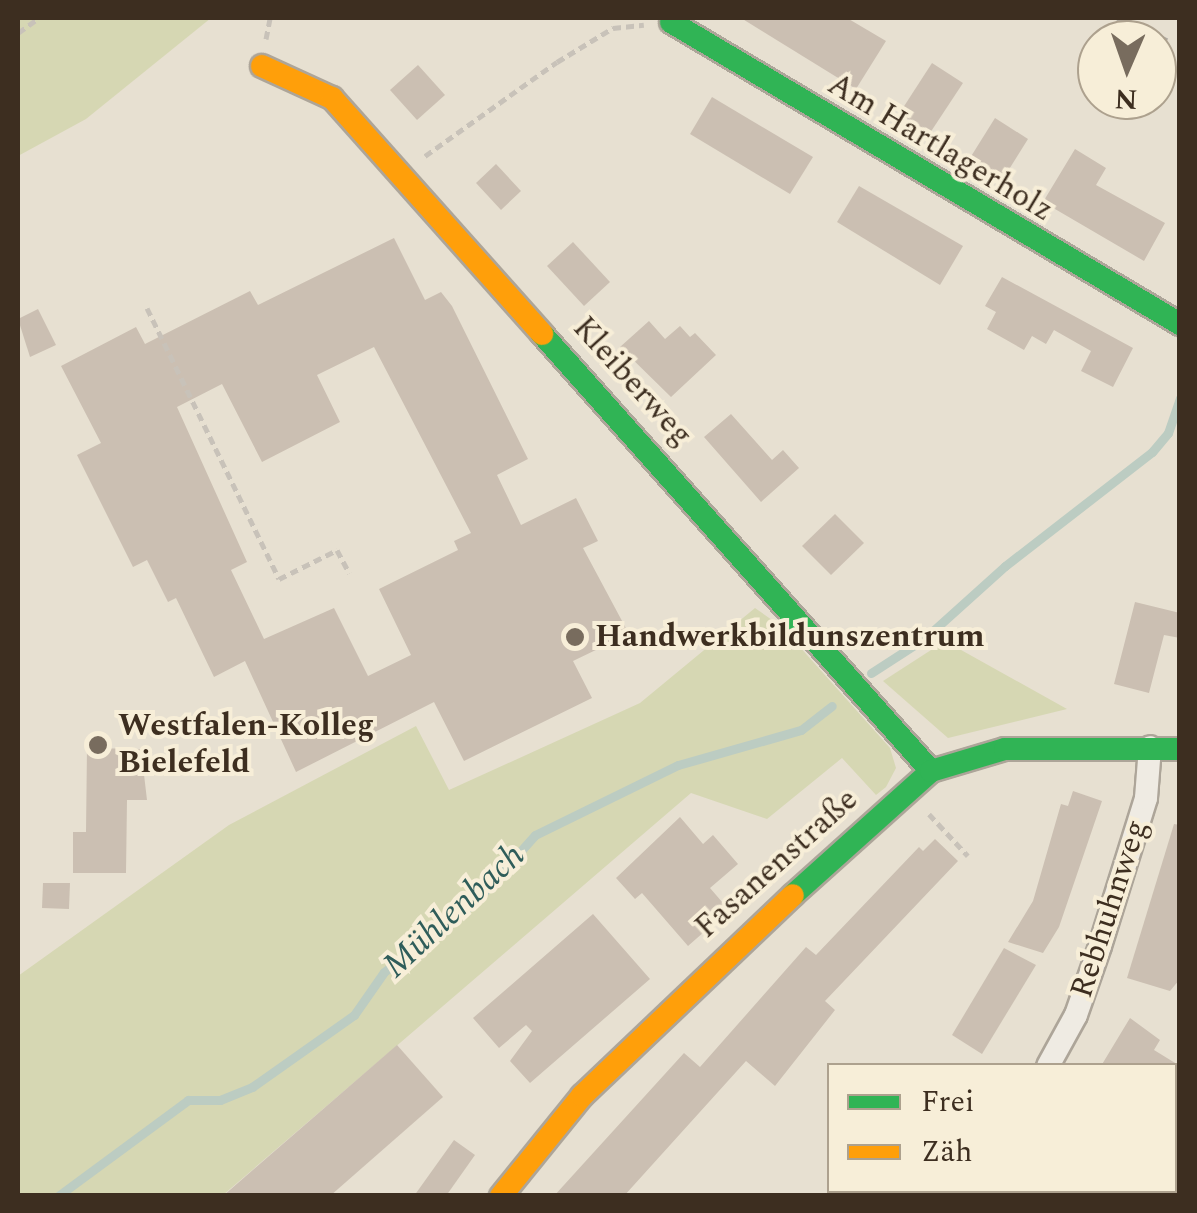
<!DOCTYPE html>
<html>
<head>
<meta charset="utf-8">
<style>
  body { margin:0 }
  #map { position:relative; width:1197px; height:1213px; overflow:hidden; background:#e7e0d1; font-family:Spectral,serif }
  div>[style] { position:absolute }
  .green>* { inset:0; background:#d6d7b3 }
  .stream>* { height:9px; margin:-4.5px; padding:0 4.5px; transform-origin:4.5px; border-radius:4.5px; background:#bcccc2 }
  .building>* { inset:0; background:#cbbfb2 }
  .path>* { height:5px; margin-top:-2.5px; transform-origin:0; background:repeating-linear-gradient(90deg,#c8c2b9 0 8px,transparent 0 13px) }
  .roads { filter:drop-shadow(2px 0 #ada599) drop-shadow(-2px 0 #ada599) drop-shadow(0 2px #ada599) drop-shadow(0 -2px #ada599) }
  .street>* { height:22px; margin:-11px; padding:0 11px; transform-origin:11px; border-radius:11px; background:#efebe3 }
  .fast>* { height:22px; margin:-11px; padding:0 11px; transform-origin:11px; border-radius:11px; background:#30b455 }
  .slow>* { height:22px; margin:-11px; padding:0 11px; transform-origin:11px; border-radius:11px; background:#ff9f0a }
  .rail>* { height:8px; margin-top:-4px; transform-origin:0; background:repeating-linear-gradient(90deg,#afaaa2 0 18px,transparent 0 36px) }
  .dots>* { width:28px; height:28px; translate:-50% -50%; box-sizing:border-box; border:5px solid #f7eed8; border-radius:50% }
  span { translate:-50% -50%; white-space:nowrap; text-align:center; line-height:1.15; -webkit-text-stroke:8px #f7eed8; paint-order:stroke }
  .street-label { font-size:32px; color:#3d2e20 }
  .poi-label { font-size:32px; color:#3d2e20; font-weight:700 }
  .left { translate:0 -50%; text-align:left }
  .water-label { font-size:35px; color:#2f5d5a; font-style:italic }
  .frame { position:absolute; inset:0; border:20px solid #3d2e20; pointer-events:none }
  .legend { position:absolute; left:827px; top:1063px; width:350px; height:130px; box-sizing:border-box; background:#f7eed8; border:2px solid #ada18e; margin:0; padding:12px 18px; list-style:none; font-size:30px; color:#3d2e20 }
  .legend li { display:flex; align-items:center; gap:20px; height:50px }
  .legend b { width:50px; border:2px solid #ada18e }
  .north { position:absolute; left:1077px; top:20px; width:100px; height:100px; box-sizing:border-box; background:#f7eed8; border:2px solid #ada18e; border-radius:50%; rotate:182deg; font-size:28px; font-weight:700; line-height:40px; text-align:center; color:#3d2e20 }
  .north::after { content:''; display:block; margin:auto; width:35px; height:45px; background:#786c5e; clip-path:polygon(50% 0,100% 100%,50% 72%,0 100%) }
</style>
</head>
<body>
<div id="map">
  <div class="green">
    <i style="clip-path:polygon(18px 18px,211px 18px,86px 119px,18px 156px)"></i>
    <i style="clip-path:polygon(755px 608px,782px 627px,890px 748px,896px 768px,886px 787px,876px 795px,842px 758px,767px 819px,691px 793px,223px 1195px,18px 1195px,18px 976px,229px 825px,416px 726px,449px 790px,640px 703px)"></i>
    <i style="clip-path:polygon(945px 641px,1067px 709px,948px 738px,883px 681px)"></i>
  </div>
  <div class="stream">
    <i style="left:871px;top:673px;width:64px;rotate:-32.9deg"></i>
    <i style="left:925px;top:638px;width:108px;rotate:-42deg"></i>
    <i style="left:1005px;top:566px;width:186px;rotate:-37.8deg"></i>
    <i style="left:1152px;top:452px;width:25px;rotate:-50deg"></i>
    <i style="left:1168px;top:433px;width:37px;rotate:-71deg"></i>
    <i style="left:58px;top:1196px;width:162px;rotate:-36.4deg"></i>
    <i style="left:188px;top:1100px;width:32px"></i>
    <i style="left:220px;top:1100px;width:35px;rotate:-22deg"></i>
    <i style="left:252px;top:1087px;width:125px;rotate:-35.2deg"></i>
    <i style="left:354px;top:1015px;width:52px;rotate:-55.1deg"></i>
    <i style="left:384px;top:972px;width:113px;rotate:-37.5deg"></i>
    <i style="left:474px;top:903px;width:91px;rotate:-48.1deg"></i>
    <i style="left:535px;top:835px;width:159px;rotate:-26.1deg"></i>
    <i style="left:678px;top:765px;width:128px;rotate:-15.9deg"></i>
    <i style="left:801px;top:730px;width:39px;rotate:-38deg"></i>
  </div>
  <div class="building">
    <i style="clip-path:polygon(741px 18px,847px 18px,886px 41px,856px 89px)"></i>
    <i style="clip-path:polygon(932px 63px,963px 83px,930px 133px,899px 114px)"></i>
    <i style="clip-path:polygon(418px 65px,445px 95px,417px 120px,390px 90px)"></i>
    <i style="clip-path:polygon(712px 97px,813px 157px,790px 194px,690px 134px)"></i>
    <i style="clip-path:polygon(995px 118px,1028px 139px,1003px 179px,970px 158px)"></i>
    <i style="clip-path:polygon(1075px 149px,1106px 168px,1096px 185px,1165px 223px,1144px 261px,1043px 202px)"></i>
    <i style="clip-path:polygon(496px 164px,521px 191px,501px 210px,476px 183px)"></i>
    <i style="clip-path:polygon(859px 186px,963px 246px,940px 285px,837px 222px)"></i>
    <i style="clip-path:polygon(evenodd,394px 238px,425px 300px,441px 292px,452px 306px,528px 459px,497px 475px,521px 525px,576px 498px,598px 541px,583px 548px,629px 634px,573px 661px,592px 698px,464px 761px,434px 702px,296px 772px,245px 661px,214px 677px,176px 598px,168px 602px,147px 560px,133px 567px,77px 455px,101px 443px,61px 366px,136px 327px,145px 344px,250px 291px,258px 305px,394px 238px,374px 347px,471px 533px,454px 541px,458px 550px,379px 589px,411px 655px,368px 676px,334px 608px,264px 639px,231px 570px,247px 562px,177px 407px,222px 384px,262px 462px,340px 422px,317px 375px,374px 347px)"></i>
    <i style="clip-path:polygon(573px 242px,610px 282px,584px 306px,547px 266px)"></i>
    <i style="clip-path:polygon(1002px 277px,1133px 348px,1113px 387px,1081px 371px,1091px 351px,1054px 330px,1046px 344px,1032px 336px,1024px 350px,987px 329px,996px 312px,985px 306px)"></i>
    <i style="clip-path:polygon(38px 309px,56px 345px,30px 357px,18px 319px)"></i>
    <i style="clip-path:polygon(649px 321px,665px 339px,680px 326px,690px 337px,695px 333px,716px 355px,671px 397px,620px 347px)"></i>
    <i style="clip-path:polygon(731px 414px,772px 460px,783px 450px,799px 468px,761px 502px,704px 437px)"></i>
    <i style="clip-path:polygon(835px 514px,864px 543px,831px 575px,802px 546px)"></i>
    <i style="clip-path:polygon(1135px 602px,1180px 613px,1180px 638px,1164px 635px,1149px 693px,1114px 684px)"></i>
    <i style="clip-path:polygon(87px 748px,141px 749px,147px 800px,127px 800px,126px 873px,73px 873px,73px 832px,86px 832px)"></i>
    <i style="clip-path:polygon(1073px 791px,1102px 801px,1059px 927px,1043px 953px,1008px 942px,1033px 901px,1061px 804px,1068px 806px)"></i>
    <i style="clip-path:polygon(680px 817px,703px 844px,713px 835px,738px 864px,710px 888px,729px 910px,688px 946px,642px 893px,635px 899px,616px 878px)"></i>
    <i style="clip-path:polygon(1174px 824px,1180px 825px,1180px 979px,1170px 991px,1127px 978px)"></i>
    <i style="clip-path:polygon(935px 839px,958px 861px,825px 1001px,835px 1010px,775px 1086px,746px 1061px,624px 1196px,554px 1196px,684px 1053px,700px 1067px,806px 947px,816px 955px,919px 847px,923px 851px)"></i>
    <i style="clip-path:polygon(43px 883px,70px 883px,69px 909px,42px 908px)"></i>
    <i style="clip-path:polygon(593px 914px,650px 979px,530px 1083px,510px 1061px,532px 1031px,526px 1025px,499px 1048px,473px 1018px)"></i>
    <i style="clip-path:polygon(1004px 948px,1036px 965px,982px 1054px,952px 1035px)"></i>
    <i style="clip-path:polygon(1130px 1018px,1160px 1040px,1154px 1050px,1180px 1066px,1101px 1066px)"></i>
    <i style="clip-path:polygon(397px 1045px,443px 1097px,330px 1196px,223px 1196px)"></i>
    <i style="clip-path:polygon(454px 1140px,475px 1155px,446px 1196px,414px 1196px)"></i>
  </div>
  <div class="path">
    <i style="left:18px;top:33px;width:26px;rotate:-36deg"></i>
    <i style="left:266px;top:39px;width:21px;rotate:-79deg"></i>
    <i style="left:425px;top:156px;width:162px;rotate:-35.5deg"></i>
    <i style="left:557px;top:62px;width:66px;rotate:-31.3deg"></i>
    <i style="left:613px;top:28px;width:31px;rotate:-6deg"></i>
    <i style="left:147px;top:308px;width:301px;rotate:64deg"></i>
    <i style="left:279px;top:579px;width:65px;rotate:-26.6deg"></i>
    <i style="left:337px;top:550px;width:26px;rotate:62deg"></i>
    <i style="left:929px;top:814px;width:57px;rotate:47.1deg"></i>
  </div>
  <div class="roads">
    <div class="street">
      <i style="left:1048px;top:1066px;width:58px;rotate:-61.2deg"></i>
      <i style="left:1076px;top:1015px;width:73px;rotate:-70.8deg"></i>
      <i style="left:1100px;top:946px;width:155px;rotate:-72.7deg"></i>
      <i style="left:1146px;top:798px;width:51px;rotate:-85.5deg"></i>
      <i style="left:975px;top:1196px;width:7px;rotate:-63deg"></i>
    </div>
    <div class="fast">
      <i style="left:671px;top:22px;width:592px;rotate:30.68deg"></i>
      <i style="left:542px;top:334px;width:585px;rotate:48.33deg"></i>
      <i style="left:793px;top:895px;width:186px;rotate:-41.9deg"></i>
      <i style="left:931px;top:771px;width:77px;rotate:-16.6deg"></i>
      <i style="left:1005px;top:749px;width:175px"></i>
    </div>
    <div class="slow">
      <i style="left:262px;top:66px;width:77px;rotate:24.6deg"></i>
      <i style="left:332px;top:98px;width:316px;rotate:48.3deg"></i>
      <i style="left:501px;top:1196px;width:129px;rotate:-51deg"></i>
      <i style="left:582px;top:1096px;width:291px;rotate:-43.6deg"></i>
    </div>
  </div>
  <div class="rail">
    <i style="left:1118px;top:18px;width:69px;rotate:26.6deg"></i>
  </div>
  <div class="dots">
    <i style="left:575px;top:637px;background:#786c5e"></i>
    <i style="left:98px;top:745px;background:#786c5e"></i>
  </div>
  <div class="street-label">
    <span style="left:940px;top:148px;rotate:31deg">Am Hartlagerholz</span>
    <span style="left:632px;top:382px;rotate:48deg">Kleiberweg</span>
    <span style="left:777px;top:864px;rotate:-42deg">Fasanenstraße</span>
    <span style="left:1110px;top:909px;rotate:-72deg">Rebhuhnweg</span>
  </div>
  <div class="poi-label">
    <span class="left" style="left:595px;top:637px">Handwerkbildunszentrum</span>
    <span class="left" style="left:118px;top:745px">Westfalen-Kolleg<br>Bielefeld</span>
  </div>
  <div class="water-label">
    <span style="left:454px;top:911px;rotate:-43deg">Mühlenbach</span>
  </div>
  <div class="frame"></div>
  <ul class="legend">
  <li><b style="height:12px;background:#30b455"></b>Frei</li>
  <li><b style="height:12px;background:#ff9f0a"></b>Zäh</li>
  </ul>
  <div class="north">N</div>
</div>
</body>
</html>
